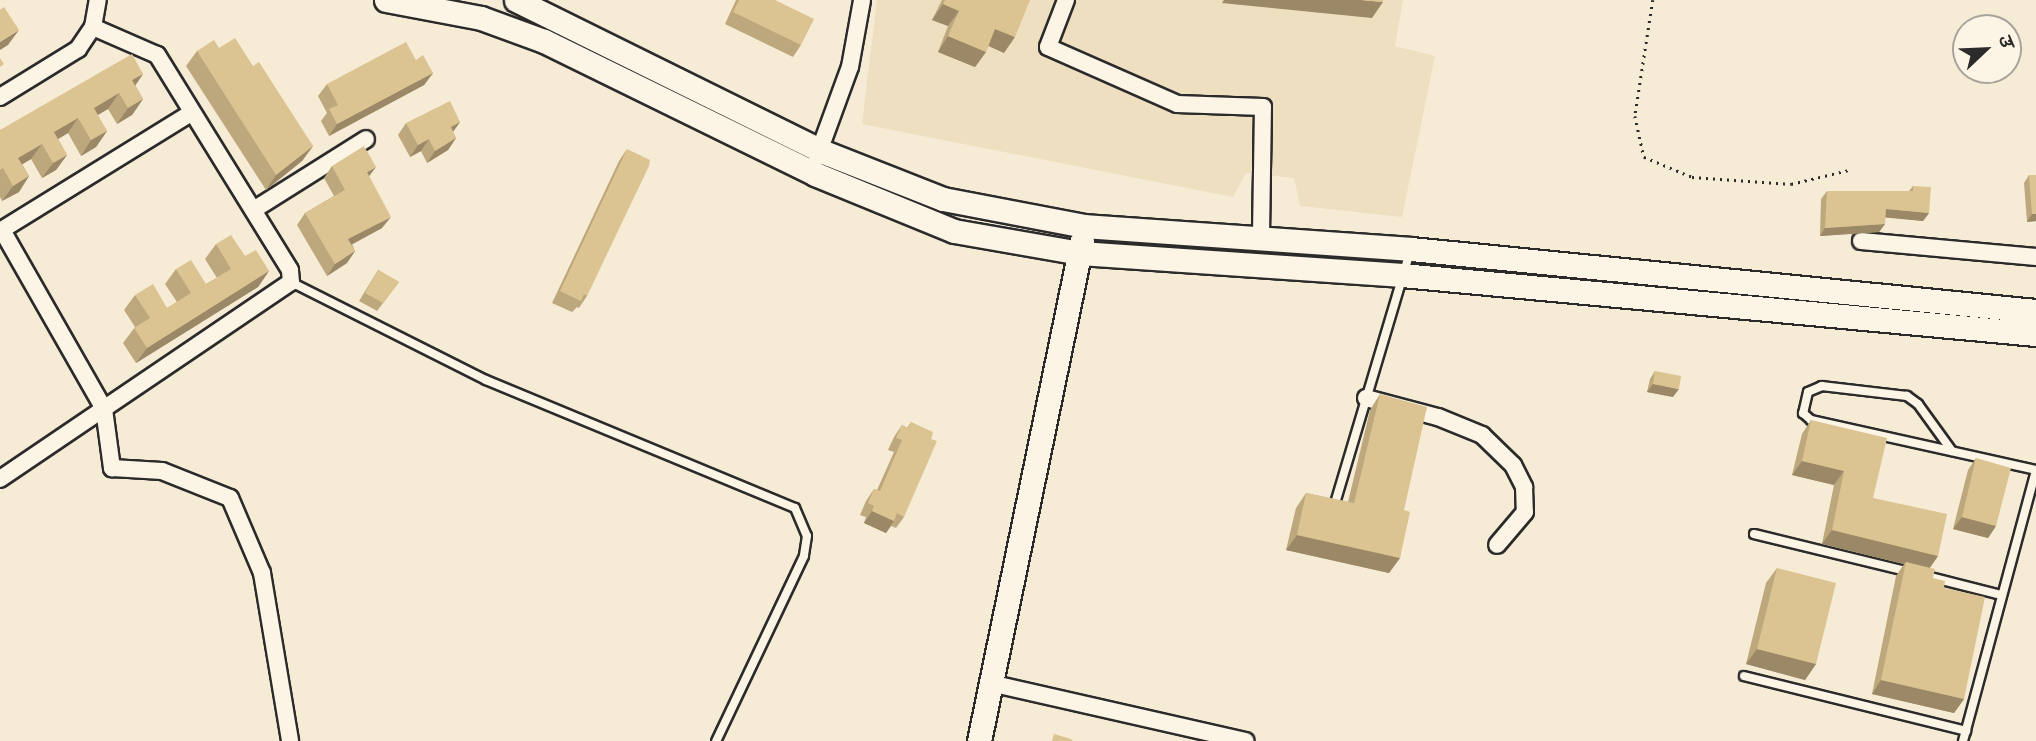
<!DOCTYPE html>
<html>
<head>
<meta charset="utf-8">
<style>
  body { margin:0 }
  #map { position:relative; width:2036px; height:741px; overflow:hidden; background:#f6ebd4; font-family:Kalam,"Playpen Sans Deva",sans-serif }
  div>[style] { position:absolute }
  .built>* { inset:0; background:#eedfc0 }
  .path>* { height:2.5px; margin-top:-1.25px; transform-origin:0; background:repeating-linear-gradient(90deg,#2b2b2b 0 2px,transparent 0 7px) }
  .roads { filter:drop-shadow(2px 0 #2b2b2b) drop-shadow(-2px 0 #2b2b2b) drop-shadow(0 2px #2b2b2b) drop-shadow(0 -2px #2b2b2b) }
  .lane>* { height:8px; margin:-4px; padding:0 4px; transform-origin:4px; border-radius:4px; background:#fcf5e5 }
  .street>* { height:16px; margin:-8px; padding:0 8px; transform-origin:8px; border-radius:8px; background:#fcf5e5 }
  .secondary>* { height:23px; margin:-11.5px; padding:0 11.5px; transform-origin:11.5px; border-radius:11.5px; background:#fcf5e5 }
  .wall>* { inset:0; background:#bda87e }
  .shaded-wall>* { inset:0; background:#9a8866 }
  .building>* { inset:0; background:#dcc392 }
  span { translate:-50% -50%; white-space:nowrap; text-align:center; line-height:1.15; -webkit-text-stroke:5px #fcf5e5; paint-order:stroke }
  .north { position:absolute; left:1952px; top:14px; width:70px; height:70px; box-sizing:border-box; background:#fcf5e5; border:2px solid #a8a49b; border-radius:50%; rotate:67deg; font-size:19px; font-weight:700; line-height:28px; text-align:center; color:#2b2b2b }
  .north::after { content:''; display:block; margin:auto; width:24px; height:32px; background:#2b2b2b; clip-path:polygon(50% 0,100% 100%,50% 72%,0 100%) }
</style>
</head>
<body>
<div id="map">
  <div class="built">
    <i style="clip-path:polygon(877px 0,1403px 0,1395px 46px,1435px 56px,1402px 217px,1300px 206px,1294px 178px,1246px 173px,1233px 197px,862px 124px)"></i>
  </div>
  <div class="path">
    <i style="left:1653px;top:0;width:117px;rotate:98.8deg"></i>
    <i style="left:1635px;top:116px;width:42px;rotate:77.6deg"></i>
    <i style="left:1644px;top:157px;width:52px;rotate:22.6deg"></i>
    <i style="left:1692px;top:177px;width:99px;rotate:4deg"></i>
    <i style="left:1791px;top:184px;width:60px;rotate:-13.6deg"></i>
  </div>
  <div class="roads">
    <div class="lane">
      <i style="left:291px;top:282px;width:218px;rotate:26.7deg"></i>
      <i style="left:486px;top:380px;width:334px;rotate:22.5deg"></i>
      <i style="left:795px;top:508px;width:30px;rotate:67deg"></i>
      <i style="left:807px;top:536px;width:20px;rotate:99deg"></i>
      <i style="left:804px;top:556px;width:205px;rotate:115.4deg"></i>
      <i style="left:1952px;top:451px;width:58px;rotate:-125.9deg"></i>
      <i style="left:1918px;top:404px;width:14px;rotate:-144deg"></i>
      <i style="left:1907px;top:396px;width:86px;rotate:-173.3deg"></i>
      <i style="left:1822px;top:386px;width:15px;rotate:157deg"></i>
      <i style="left:1808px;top:392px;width:22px;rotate:103deg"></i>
      <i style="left:1803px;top:413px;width:11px;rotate:41deg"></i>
      <i style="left:1811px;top:420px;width:230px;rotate:12.5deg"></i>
      <i style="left:1336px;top:500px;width:260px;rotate:-73.4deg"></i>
      <i style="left:1754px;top:534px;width:161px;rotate:13.7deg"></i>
      <i style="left:1926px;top:576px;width:77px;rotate:14.2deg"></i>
      <i style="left:1744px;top:676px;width:229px;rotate:13.9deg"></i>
      <i style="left:1963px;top:741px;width:280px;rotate:-74.9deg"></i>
    </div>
    <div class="street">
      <i style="left:1066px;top:0;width:50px;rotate:111deg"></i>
      <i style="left:1048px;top:47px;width:141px;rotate:23.8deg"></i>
      <i style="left:1177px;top:104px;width:86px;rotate:2deg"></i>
      <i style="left:1263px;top:107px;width:131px;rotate:90.9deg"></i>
      <i style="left:0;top:97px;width:92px;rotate:-31.6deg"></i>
      <i style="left:78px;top:49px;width:27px;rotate:-56deg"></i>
      <i style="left:93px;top:27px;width:27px;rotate:-80deg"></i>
      <i style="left:817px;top:157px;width:96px;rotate:-69.9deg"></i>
      <i style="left:850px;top:67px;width:68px;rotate:-79.8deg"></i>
      <i style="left:255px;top:209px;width:131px;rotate:-32.2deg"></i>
      <i style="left:2px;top:230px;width:206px;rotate:60.3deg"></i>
      <i style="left:104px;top:409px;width:60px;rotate:82.3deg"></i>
      <i style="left:112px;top:468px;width:50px;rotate:3.4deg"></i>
      <i style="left:162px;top:471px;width:73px;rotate:21.7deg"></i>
      <i style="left:230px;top:498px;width:82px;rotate:66.9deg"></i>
      <i style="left:262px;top:573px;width:170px;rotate:80.5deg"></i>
      <i style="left:0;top:231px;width:225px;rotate:-31.7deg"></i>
      <i style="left:1861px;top:241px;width:176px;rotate:5.2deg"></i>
      <i style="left:1366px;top:398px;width:74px;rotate:14.8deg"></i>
      <i style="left:1438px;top:417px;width:48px;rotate:22.2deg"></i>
      <i style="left:1482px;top:435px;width:43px;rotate:44.1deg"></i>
      <i style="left:1513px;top:465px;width:25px;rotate:63deg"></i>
      <i style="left:1524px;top:487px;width:25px;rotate:88deg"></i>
      <i style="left:1525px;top:512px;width:43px;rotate:130.3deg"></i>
      <i style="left:0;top:479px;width:351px;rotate:-34.1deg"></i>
      <i style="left:291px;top:282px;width:12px;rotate:-95deg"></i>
      <i style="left:290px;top:270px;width:253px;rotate:-121.7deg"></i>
      <i style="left:157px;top:55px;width:70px;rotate:-156.4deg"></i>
      <i style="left:990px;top:683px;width:262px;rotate:12.8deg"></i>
    </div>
    <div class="secondary">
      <i style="left:386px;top:0;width:97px;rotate:10.7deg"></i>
      <i style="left:481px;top:18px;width:67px;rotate:20.1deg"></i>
      <i style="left:544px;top:41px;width:302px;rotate:26.1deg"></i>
      <i style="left:815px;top:174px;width:150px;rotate:22.3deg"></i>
      <i style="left:954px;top:231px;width:128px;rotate:9.9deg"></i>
      <i style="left:1080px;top:253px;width:323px;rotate:3.9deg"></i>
      <i style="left:1402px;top:275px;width:637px;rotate:5.32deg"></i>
      <i style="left:516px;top:0;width:340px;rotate:26.3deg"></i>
      <i style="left:821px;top:151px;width:131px;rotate:21.5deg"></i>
      <i style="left:943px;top:199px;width:144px;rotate:10.8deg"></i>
      <i style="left:1084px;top:226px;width:328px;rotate:4deg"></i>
      <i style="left:1411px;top:249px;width:628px;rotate:5.67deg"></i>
      <i style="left:979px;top:741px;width:511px;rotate:-78.38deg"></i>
    </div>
  </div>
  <div class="wall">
    <i style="clip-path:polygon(736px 0,775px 0,801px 45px,793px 57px,725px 24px)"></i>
    <i style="clip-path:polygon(942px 0,1030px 0,1004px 53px,988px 46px,986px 52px,975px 67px,938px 52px,948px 26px,932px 20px)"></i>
    <i style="clip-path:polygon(219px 48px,253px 66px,313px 146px,302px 161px,266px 190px,186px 66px,197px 51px)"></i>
    <i style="clip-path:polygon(416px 60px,433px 73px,424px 85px,329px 136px,321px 121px,327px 113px,318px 96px,327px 84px)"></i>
    <i style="clip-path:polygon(143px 74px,135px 85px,143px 99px,132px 115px,117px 124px,108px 109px,97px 115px,107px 131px,96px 147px,81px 156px,68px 133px,58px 139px,67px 155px,56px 170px,42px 178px,31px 159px,22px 164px,29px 176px,19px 192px,2px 201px,0 197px,0 130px)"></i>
    <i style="clip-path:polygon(460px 122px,453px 132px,456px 138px,448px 150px,427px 163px,421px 151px,410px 157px,398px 135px,406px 123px)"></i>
    <i style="clip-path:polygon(627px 149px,587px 296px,579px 308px,577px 307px,572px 312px,552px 303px,619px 161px)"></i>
    <i style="clip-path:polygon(332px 166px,369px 176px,382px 228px,352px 244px,355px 251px,347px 263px,327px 276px,297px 225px,305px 213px,334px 196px,324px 178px)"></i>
    <i style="clip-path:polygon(2029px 175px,2036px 175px,2036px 221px,2027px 222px,2024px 183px)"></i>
    <i style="clip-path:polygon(1913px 186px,1929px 213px,1923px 221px,1885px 217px,1885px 224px,1879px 232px,1820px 236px,1821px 199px,1827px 191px,1909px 191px)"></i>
    <i style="clip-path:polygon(216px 244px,245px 256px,269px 271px,258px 287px,136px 363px,123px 343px,135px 327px,124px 310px,135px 295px,167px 308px,177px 302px,165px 284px,176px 269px,206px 284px,217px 278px,205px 259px)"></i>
    <i style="clip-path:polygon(378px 270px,399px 282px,377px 311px,359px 301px)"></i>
    <i style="clip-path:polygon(1655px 371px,1673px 397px,1647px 392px,1650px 379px)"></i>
    <i style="clip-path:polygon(1380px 394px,1404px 510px,1400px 558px,1389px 573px,1286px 550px,1296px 508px,1306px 493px,1348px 502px,1370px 410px)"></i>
    <i style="clip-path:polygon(1811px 420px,1873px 498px,1938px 556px,1930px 568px,1933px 578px,1944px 588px,1964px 699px,1954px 713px,1872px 694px,1896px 576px,1904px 564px,1822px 544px,1834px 485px,1792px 475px,1802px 434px)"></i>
    <i style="clip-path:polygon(911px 422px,904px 517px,896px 528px,891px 526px,886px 533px,864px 523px,866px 517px,860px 515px,866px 501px,874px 489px,877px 490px,894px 452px,888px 450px,894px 437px,902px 425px,907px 428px)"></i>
    <i style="clip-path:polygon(1976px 458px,1996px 526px,1988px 538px,1953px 529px,1968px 470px)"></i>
    <i style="clip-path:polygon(1777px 568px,1816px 664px,1805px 680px,1746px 664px,1766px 583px)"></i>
  </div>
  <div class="shaded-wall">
    <i style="clip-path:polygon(1224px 0,1361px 0,1383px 2px,1372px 18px,1222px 3px)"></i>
    <i style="clip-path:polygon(943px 4px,959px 11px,948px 26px,932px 20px)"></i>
    <i style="clip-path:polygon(995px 29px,1015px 37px,1004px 53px,985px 44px)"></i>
    <i style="clip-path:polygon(19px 30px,8px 45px,0 50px,0 42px)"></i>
    <i style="clip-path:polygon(948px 36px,986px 52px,975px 67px,938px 52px)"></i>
    <i style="clip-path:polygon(433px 73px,424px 85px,329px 136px,337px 124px)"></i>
    <i style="clip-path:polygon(143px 74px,133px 89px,132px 80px)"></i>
    <i style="clip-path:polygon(119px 93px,108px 109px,83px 124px,94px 108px)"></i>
    <i style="clip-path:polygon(143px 99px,132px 115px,117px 124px,128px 108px)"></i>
    <i style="clip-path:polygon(78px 118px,68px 133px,43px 148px,54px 132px)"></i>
    <i style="clip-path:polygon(460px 122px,452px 133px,451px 127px)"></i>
    <i style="clip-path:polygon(107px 131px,96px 147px,81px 156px,91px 140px)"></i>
    <i style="clip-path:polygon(456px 138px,448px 150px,427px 163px,435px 151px)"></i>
    <i style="clip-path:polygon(429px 139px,421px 151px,410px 157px,418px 145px)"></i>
    <i style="clip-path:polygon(42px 144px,31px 159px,8px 173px,18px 158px)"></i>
    <i style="clip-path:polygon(313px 146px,302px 161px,266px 190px,276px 175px)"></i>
    <i style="clip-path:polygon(67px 155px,56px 170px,42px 178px,53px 163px)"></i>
    <i style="clip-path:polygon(376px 167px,367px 179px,367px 172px)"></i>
    <i style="clip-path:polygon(29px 176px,19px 192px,2px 201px,13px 186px)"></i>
    <i style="clip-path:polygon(1886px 209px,1929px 213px,1923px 221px,1880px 217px)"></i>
    <i style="clip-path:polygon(2032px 214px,2036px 214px,2036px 221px,2027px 222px)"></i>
    <i style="clip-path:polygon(391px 217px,382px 228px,340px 251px,348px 239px)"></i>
    <i style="clip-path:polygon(1885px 224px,1879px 232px,1820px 236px,1825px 228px)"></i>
    <i style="clip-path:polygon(355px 251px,347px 263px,327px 276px,335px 264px)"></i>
    <i style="clip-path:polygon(269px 271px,258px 287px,136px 363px,147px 348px)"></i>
    <i style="clip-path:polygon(1653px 384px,1679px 389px,1673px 397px,1647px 392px)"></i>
    <i style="clip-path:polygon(1802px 461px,1844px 471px,1834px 485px,1792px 475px)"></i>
    <i style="clip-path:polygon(872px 511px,894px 521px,886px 533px,864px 523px)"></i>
    <i style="clip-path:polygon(1962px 517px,1996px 526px,1988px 538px,1953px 529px)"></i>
    <i style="clip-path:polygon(1832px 530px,1938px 556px,1928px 570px,1906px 562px,1904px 564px,1822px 544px)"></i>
    <i style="clip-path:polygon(1297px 535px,1400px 558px,1389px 573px,1286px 550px)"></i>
    <i style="clip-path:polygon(1757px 649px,1816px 664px,1805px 680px,1746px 664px)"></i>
    <i style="clip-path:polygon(1881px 680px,1964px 699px,1954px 713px,1872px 694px)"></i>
  </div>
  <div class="building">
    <i style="clip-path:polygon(739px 0,775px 0,814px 19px,801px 45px,733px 12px)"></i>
    <i style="clip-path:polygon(945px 0,1030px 0,1015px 37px,995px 29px,986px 52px,948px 36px,959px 11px,943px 4px)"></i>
    <i style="clip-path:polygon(1361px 0,1383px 0,1383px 2px)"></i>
    <i style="clip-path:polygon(4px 7px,19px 30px,0 42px,0 10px)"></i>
    <i style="clip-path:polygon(235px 38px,253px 66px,259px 62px,313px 146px,276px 175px,197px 51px,214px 40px,219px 48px)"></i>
    <i style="clip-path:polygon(406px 42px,416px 60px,423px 55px,433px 73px,337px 124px,329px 109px,338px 105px,327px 84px)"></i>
    <i style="clip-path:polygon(132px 54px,143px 74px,132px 80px,143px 99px,128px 108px,119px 93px,94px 108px,107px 131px,91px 140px,78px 118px,54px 132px,67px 155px,53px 163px,42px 144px,18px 158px,29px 176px,13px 186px,3px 168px,0 170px,0 130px)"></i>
    <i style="clip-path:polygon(0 58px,4px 64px,0 67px)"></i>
    <i style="clip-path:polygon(450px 101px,460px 122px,451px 127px,456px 138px,435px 151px,429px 139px,418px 145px,406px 123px)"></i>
    <i style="clip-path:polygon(364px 146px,376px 167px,367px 172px,391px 217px,348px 239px,355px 251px,335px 264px,305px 213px,345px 190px,332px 166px)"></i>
    <i style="clip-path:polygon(627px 149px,650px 160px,649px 166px,587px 296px,584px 294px,581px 301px,560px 291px)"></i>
    <i style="clip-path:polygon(2029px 175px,2036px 175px,2036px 214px,2032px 214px)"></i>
    <i style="clip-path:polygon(1913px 186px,1931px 187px,1929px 213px,1886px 209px,1885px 224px,1825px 228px,1827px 191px,1913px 191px)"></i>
    <i style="clip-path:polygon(231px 235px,245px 256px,256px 250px,269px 271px,147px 348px,134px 328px,150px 318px,135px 295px,153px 284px,167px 308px,191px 293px,176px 269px,191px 260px,206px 284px,231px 269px,216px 244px)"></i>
    <i style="clip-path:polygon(378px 270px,399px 282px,383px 303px,365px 293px)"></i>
    <i style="clip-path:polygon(1655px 371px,1681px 376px,1679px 389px,1653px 384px)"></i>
    <i style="clip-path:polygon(1380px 394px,1427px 407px,1404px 510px,1410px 512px,1400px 558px,1297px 535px,1306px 493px,1354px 503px)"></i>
    <i style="clip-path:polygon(1811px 420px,1887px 438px,1873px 498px,1947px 514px,1938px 556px,1832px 530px,1844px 471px,1802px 461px)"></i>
    <i style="clip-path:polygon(911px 422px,933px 432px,931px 439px,937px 441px,904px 517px,897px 513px,894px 521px,872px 511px,874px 506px,868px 503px,874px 489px,880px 491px,902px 440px,896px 438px,902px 425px,908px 428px)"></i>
    <i style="clip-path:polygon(1976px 458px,2011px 468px,1996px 526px,1962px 517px)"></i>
    <i style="clip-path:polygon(1906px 562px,1935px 569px,1933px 578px,1945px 581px,1944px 588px,1985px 597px,1964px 699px,1881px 680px)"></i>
    <i style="clip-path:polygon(1777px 568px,1836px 583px,1816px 664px,1757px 649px)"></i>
    <i style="clip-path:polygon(1054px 734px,1071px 739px,1073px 741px,1052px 741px)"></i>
  </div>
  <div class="north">उ</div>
</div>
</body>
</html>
